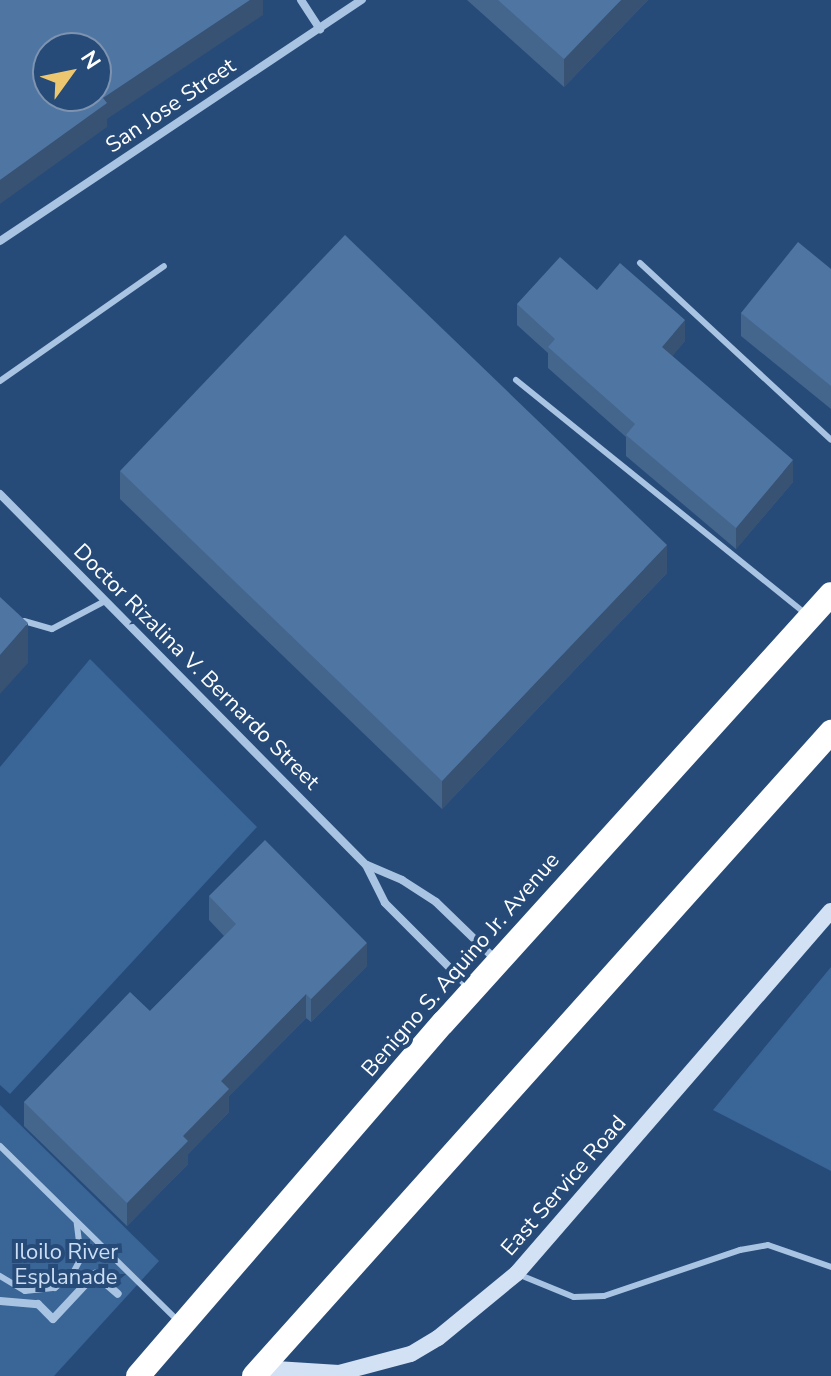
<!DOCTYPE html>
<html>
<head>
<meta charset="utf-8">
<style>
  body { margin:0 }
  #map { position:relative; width:831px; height:1376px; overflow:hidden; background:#264b79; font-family:"Nunito Sans",sans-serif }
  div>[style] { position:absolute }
  .green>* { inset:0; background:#3a6597 }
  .lane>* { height:6px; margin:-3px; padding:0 3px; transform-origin:3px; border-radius:3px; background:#a9c4e3 }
  .street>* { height:8px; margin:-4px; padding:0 4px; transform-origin:4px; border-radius:4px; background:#a9c4e3 }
  .secondary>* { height:16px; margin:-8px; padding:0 8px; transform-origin:8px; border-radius:8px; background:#d2e1f4 }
  .highway>* { height:24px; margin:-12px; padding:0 12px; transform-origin:12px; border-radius:12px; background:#fff }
  .wall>* { inset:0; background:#44658c }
  .shaded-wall>* { inset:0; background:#375272 }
  .building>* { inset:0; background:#4f75a3 }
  span { translate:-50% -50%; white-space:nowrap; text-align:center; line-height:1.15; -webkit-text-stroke:8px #264b79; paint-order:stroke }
  .street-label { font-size:22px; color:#fff }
  .park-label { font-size:22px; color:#ccdef3 }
  .north { position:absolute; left:32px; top:32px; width:80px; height:80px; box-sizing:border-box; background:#264b79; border:2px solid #7d93af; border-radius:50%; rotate:57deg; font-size:22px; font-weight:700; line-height:32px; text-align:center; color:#fff }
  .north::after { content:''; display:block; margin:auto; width:28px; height:36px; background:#ecc76f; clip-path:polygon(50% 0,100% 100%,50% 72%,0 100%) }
</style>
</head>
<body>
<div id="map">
  <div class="green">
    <i style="clip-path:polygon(90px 659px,257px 827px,10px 1094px,0 1085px,0 767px)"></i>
    <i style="clip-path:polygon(831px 967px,831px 1171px,713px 1110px)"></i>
    <i style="clip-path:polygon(0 1105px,159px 1261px,54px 1376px,0 1376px)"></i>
  </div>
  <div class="lane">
    <i style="left:640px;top:263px;width:260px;rotate:42.8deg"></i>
    <i style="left:516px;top:380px;width:373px;rotate:38.9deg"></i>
    <i style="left:0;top:381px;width:200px;rotate:-35deg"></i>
    <i style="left:24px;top:621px;width:29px;rotate:16deg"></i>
    <i style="left:52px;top:629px;width:60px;rotate:-27.8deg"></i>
    <i style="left:0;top:1146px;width:251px;rotate:44.5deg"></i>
    <i style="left:520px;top:1275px;width:58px;rotate:22.2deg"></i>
    <i style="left:574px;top:1297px;width:30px;rotate:-2deg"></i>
    <i style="left:604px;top:1296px;width:144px;rotate:-18.7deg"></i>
    <i style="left:740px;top:1250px;width:28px;rotate:-10deg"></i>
    <i style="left:768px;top:1245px;width:67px;rotate:19.2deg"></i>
    <i style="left:0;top:1276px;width:29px;rotate:31deg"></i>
    <i style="left:25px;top:1291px;width:30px;rotate:-6deg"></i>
    <i style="left:55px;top:1288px;width:23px;rotate:-40deg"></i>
    <i style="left:73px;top:1273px;width:17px;rotate:-62deg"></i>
    <i style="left:81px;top:1258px;width:35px;rotate:-97deg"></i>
  </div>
  <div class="street">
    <i style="left:301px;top:0;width:35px;rotate:57deg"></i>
    <i style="left:0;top:241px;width:435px;rotate:-33.7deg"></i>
    <i style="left:0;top:494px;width:521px;rotate:45.39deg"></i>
    <i style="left:366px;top:865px;width:42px;rotate:63.4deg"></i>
    <i style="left:385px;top:903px;width:120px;rotate:45deg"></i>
    <i style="left:367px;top:865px;width:38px;rotate:23deg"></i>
    <i style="left:402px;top:880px;width:40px;rotate:32.9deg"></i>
    <i style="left:436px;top:902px;width:83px;rotate:44deg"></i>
    <i style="left:0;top:1301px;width:38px;rotate:5deg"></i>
    <i style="left:38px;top:1304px;width:21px;rotate:45deg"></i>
    <i style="left:53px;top:1319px;width:62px;rotate:-47deg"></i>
    <i style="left:95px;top:1274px;width:30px;rotate:41deg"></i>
  </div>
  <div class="secondary">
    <i style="left:260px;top:1368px;width:79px;rotate:3.6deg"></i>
    <i style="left:339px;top:1373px;width:74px;rotate:-14.8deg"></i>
    <i style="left:411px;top:1354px;width:31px;rotate:-31deg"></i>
    <i style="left:438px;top:1338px;width:102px;rotate:-39.4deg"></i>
    <i style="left:517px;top:1273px;width:479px;rotate:-49.1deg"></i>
  </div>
  <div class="highway">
    <i style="left:138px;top:1376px;width:467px;rotate:-49.2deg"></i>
    <i style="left:443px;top:1023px;width:578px;rotate:-47.87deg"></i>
    <i style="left:254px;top:1376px;width:865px;rotate:-48.14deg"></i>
  </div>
  <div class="wall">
    <i style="clip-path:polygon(467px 0,648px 0,564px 87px)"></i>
    <i style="clip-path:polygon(831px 269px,831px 409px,741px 336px,741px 313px)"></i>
    <i style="clip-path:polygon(597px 290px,685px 341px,672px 356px,793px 482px,736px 549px,626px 456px,626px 437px,548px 368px,548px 353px,517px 325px,517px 304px)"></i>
    <i style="clip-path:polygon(120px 471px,667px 573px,442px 809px,120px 499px)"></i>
    <i style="clip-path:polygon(209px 896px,367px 966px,311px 1022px,306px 1018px,229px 1096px,229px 1112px,188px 1154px,188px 1164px,127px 1226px,24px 1126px,24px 1102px,150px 1011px,224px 936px,209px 920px)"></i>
  </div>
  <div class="shaded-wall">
    <i style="clip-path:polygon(250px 0,263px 0,263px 15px,107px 119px,107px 127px,0 204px,0 180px,103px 98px)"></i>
    <i style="clip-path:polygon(621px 0,648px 0,564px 87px,564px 59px)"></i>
    <i style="clip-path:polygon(685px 320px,685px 341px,662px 368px,662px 347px)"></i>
    <i style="clip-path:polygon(793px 460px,793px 482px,736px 549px,736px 528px)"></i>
    <i style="clip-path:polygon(667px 545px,667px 573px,442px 809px,442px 781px)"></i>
    <i style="clip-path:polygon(28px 623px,28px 663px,0 694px,0 655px)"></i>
    <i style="clip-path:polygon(367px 943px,367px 966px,311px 1022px,311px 999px)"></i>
    <i style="clip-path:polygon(306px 994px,306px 1018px,229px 1096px,229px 1112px,188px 1154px,188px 1164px,127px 1226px,127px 1203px,183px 1136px,221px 1081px)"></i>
  </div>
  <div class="building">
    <i style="clip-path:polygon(evenodd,0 0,250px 0,103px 98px,107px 103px,0 180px,0 0,48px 48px,96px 48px,96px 96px,48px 96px,48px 48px)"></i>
    <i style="clip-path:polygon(498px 0,621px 0,564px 59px)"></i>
    <i style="clip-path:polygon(345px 235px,667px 545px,442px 781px,120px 471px)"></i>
    <i style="clip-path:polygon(798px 242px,831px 269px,831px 386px,741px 313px)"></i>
    <i style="clip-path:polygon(560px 257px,597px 290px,620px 263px,685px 320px,662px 347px,793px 460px,736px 528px,626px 435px,635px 424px,548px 347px,555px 339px,517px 304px)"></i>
    <i style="clip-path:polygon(0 597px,28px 623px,0 655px)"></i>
    <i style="clip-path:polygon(265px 840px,367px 943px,311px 999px,306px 994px,221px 1081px,229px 1089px,183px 1136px,188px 1141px,127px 1203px,24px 1102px,130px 992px,150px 1011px,236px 924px,209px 896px)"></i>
  </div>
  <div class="street-label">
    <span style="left:171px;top:106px;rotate:-34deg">San Jose Street</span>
    <span style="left:196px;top:667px;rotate:45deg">Doctor Rizalina V. Bernardo Street</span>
    <span style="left:461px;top:965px;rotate:-49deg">Benigno S. Aquino Jr. Avenue</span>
    <span style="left:564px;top:1186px;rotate:-49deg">East Service Road</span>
  </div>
  <div class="park-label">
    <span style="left:66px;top:1265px">Iloilo River<br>Esplanade</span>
  </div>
  <div class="north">N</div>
</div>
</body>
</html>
